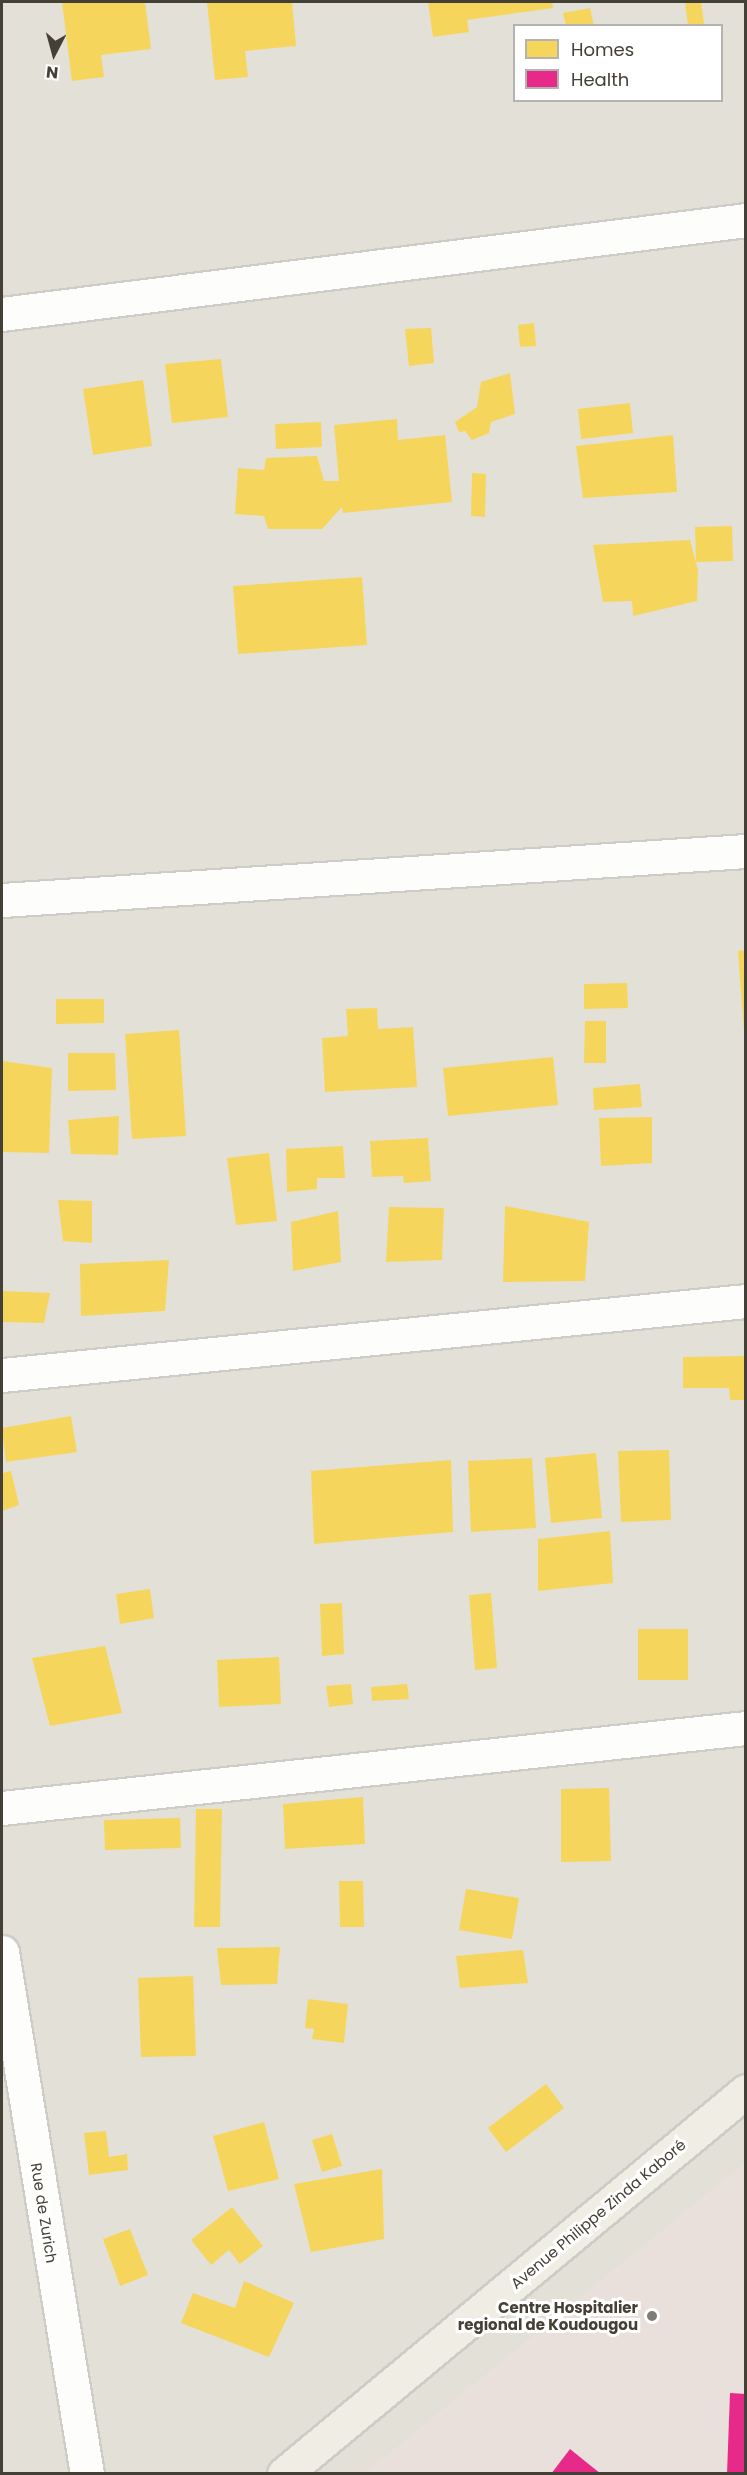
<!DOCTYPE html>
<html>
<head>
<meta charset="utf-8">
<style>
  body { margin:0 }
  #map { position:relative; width:747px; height:2475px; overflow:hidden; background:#efefea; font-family:Poppins,sans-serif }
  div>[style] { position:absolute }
  .residential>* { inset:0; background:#e3e1d7 }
  .medical>* { inset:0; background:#eae0db }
  .homes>* { inset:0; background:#f6d55c }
  .health>* { inset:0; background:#e7298a }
  .roads { filter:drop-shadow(2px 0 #cdccc7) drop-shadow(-2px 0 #cdccc7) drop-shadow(0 2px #cdccc7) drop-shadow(0 -2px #cdccc7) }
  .minor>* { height:33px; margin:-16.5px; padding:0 16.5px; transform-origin:16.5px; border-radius:16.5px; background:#fdfdfc }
  .major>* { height:33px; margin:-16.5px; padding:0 16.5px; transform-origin:16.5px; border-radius:16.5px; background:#f0ede4 }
  .dots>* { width:16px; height:16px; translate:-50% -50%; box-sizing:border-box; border:3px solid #fff; border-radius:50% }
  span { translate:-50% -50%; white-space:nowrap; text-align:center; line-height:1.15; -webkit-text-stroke:6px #fff; paint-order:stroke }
  .street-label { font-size:15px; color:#454036 }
  .poi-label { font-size:15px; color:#454036; font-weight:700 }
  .right { translate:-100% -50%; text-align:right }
  .frame { position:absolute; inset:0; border:3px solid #454036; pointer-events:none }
  .legend { position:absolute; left:513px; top:24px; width:210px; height:78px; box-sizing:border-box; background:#fff; border:2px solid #b5b3af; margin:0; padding:8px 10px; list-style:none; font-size:18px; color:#454036 }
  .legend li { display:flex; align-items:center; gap:12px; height:30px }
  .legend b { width:30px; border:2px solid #b5b3af }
  .north { position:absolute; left:24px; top:24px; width:60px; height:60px; -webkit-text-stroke:4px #fff; paint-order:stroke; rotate:186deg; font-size:16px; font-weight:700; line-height:24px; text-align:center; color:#454036 }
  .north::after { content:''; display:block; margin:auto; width:21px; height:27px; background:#454036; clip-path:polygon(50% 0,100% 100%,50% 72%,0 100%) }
</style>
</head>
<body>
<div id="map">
  <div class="residential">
    <i style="clip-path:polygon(evenodd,2px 2px,745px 2px,745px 2473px,2px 2473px,2px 2px,514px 26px,722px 26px,722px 100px,514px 100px,514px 26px)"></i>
  </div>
  <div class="medical">
    <i style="clip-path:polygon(745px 2163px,745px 2473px,371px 2474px,370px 2469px)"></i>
  </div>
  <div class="homes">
    <i style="clip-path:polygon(62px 2px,145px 2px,151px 49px,101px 55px,104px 77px,72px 81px)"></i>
    <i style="clip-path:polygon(207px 2px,292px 2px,296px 46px,245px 51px,248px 77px,215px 80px)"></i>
    <i style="clip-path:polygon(428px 2px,552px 2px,553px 8px,467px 20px,469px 32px,433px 37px)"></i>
    <i style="clip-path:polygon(685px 2px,701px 2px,704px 24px,688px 25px)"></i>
    <i style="clip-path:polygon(590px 8px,594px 26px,566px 26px,563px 13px)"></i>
    <i style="clip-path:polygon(534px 323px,536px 346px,520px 347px,518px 325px)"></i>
    <i style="clip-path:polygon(431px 328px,434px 363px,409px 366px,405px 329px)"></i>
    <i style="clip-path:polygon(221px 359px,228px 417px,172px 423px,165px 364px)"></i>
    <i style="clip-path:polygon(510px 373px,515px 414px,491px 422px,489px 433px,472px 440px,465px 431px,459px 432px,455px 422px,477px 407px,481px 382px)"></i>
    <i style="clip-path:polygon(143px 380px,152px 446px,93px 455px,83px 389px)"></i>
    <i style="clip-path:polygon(630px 403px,633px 433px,581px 439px,578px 409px)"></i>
    <i style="clip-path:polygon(397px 419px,398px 440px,445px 435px,452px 502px,343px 513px,342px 507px,322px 529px,268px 529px,264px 516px,235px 514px,238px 468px,264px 470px,266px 458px,317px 456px,324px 481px,339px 481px,334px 425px)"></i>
    <i style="clip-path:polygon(321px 422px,322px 447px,276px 449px,275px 424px)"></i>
    <i style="clip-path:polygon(673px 435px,677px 492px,583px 498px,576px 446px)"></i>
    <i style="clip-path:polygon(472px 473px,486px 474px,485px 517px,471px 516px)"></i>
    <i style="clip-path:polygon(732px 526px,733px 561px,696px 562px,695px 527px)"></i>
    <i style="clip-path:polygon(690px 540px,698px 570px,697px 601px,633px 616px,632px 601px,603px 602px,593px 545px)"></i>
    <i style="clip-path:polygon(362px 577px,367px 645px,238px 654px,233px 586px)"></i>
    <i style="clip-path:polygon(746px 950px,746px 1031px,744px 1031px,738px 951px)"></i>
    <i style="clip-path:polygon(627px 983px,628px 1008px,584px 1009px,584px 984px)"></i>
    <i style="clip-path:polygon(56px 999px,104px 999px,104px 1023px,56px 1024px)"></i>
    <i style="clip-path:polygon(377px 1008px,378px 1029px,413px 1027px,417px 1087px,325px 1092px,322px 1038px,348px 1036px,346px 1009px)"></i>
    <i style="clip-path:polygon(585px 1021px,606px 1021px,606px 1063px,584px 1063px)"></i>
    <i style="clip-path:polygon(179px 1030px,186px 1136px,132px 1139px,125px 1034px)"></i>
    <i style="clip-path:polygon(68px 1053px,115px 1053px,116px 1090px,68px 1091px)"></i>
    <i style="clip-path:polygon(553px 1057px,558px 1105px,448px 1116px,443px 1068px)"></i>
    <i style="clip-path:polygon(2px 1061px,52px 1068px,49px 1153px,2px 1152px)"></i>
    <i style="clip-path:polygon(640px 1084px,642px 1107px,594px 1110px,593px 1088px)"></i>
    <i style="clip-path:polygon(119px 1116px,118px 1155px,71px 1154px,68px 1120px)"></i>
    <i style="clip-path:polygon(652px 1117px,652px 1163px,601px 1166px,599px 1118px)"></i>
    <i style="clip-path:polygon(428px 1138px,431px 1181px,404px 1183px,403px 1176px,372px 1177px,370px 1141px)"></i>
    <i style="clip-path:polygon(343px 1146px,345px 1178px,317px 1178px,317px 1189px,287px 1192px,286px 1149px)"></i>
    <i style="clip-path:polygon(269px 1153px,277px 1221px,236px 1225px,227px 1158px)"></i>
    <i style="clip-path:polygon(58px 1200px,92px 1201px,92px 1243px,63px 1241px)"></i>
    <i style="clip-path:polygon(505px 1206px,589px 1222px,585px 1281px,503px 1282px)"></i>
    <i style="clip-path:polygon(389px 1207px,444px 1208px,442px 1260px,386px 1262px)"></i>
    <i style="clip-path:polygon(338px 1211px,341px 1262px,293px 1271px,291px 1222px)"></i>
    <i style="clip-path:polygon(169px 1260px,165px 1311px,81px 1316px,80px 1264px)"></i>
    <i style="clip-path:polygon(2px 1291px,50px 1293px,44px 1323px,2px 1322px)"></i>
    <i style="clip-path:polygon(746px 1356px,746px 1400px,730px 1400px,729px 1388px,683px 1388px,683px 1357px)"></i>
    <i style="clip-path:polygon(71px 1416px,77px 1452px,6px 1462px,2px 1428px)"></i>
    <i style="clip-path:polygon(669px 1450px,671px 1520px,621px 1522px,618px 1451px)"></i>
    <i style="clip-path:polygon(596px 1453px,602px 1518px,551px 1523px,545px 1458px)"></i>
    <i style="clip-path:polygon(532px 1458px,536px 1528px,471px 1532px,468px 1461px)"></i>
    <i style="clip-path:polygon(451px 1460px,453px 1532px,314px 1544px,311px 1471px)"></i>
    <i style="clip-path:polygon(11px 1471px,19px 1505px,2px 1511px,2px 1473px)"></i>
    <i style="clip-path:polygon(610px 1531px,613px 1583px,538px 1591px,538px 1539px)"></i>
    <i style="clip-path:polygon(150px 1589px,154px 1618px,120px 1624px,116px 1594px)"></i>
    <i style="clip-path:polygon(491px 1593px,497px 1668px,475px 1670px,469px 1595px)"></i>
    <i style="clip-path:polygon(342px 1603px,344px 1654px,322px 1656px,320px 1604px)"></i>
    <i style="clip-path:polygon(638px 1629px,688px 1629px,688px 1680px,638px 1680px)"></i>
    <i style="clip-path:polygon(105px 1646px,122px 1713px,50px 1726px,32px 1658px)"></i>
    <i style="clip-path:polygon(279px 1657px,281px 1704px,219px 1707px,217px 1660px)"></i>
    <i style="clip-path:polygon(351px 1684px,353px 1704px,329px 1707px,326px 1686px)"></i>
    <i style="clip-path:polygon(407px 1684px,409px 1699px,372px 1701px,371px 1687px)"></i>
    <i style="clip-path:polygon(609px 1788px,611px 1861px,561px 1862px,561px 1789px)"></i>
    <i style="clip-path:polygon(363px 1797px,365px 1844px,285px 1849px,283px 1804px)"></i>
    <i style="clip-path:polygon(196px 1809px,222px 1809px,220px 1927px,194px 1927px)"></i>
    <i style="clip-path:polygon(180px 1818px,181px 1848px,105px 1850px,104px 1820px)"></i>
    <i style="clip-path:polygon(339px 1881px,363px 1881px,364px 1927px,340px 1927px)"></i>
    <i style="clip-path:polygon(466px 1889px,519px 1898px,512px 1939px,459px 1930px)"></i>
    <i style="clip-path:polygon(280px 1947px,277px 1984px,221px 1985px,217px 1948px)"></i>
    <i style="clip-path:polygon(523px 1950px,528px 1983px,460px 1988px,456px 1956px)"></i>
    <i style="clip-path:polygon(193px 1976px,196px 2056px,141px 2057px,138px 1978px)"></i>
    <i style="clip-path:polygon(308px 1999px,348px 2004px,344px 2043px,312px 2039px,314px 2029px,305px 2028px)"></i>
    <i style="clip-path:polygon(546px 2084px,564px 2108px,506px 2152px,488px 2128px)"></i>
    <i style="clip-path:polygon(264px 2122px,279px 2179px,228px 2191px,213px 2136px)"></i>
    <i style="clip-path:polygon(106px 2131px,109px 2157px,127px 2154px,128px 2170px,89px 2175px,84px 2133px)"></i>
    <i style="clip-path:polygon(332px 2134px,342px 2166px,322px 2172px,312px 2140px)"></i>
    <i style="clip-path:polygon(382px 2169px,384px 2239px,311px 2252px,294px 2184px)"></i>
    <i style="clip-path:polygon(232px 2207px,263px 2246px,240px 2264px,229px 2250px,211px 2265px,191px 2240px)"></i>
    <i style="clip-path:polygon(130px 2229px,148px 2275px,120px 2286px,103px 2239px)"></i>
    <i style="clip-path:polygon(244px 2281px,294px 2303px,269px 2357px,181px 2323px,193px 2293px,235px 2308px)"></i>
  </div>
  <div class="health">
    <i style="clip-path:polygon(730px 2393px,746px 2394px,746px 2474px,727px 2474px)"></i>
    <i style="clip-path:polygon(570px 2449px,601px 2474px,551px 2474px)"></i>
  </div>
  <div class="roads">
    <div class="minor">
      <i style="left:2px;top:314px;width:750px;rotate:-7.2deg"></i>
      <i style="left:2px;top:900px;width:746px;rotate:-3.77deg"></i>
      <i style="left:2px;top:1375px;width:748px;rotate:-5.68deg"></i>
      <i style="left:2px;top:1808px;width:748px;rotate:-6.14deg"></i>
      <i style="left:2px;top:1952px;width:529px;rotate:80.75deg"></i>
    </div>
    <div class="major">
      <i style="left:284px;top:2474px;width:600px;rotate:-39.66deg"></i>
    </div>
  </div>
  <div class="dots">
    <i style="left:652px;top:2316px;background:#807d75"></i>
  </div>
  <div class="street-label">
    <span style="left:44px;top:2213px;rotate:81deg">Rue de Zurich</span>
    <span style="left:598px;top:2214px;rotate:-40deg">Avenue Philippe Zinda Kaboré</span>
  </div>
  <div class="poi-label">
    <span class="right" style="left:638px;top:2316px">Centre Hospitalier<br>regional de Koudougou</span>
  </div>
  <div class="frame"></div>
  <ul class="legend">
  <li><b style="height:16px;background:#f6d55c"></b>Homes</li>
  <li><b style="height:16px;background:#e7298a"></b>Health</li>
  </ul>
  <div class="north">N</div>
</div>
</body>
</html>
